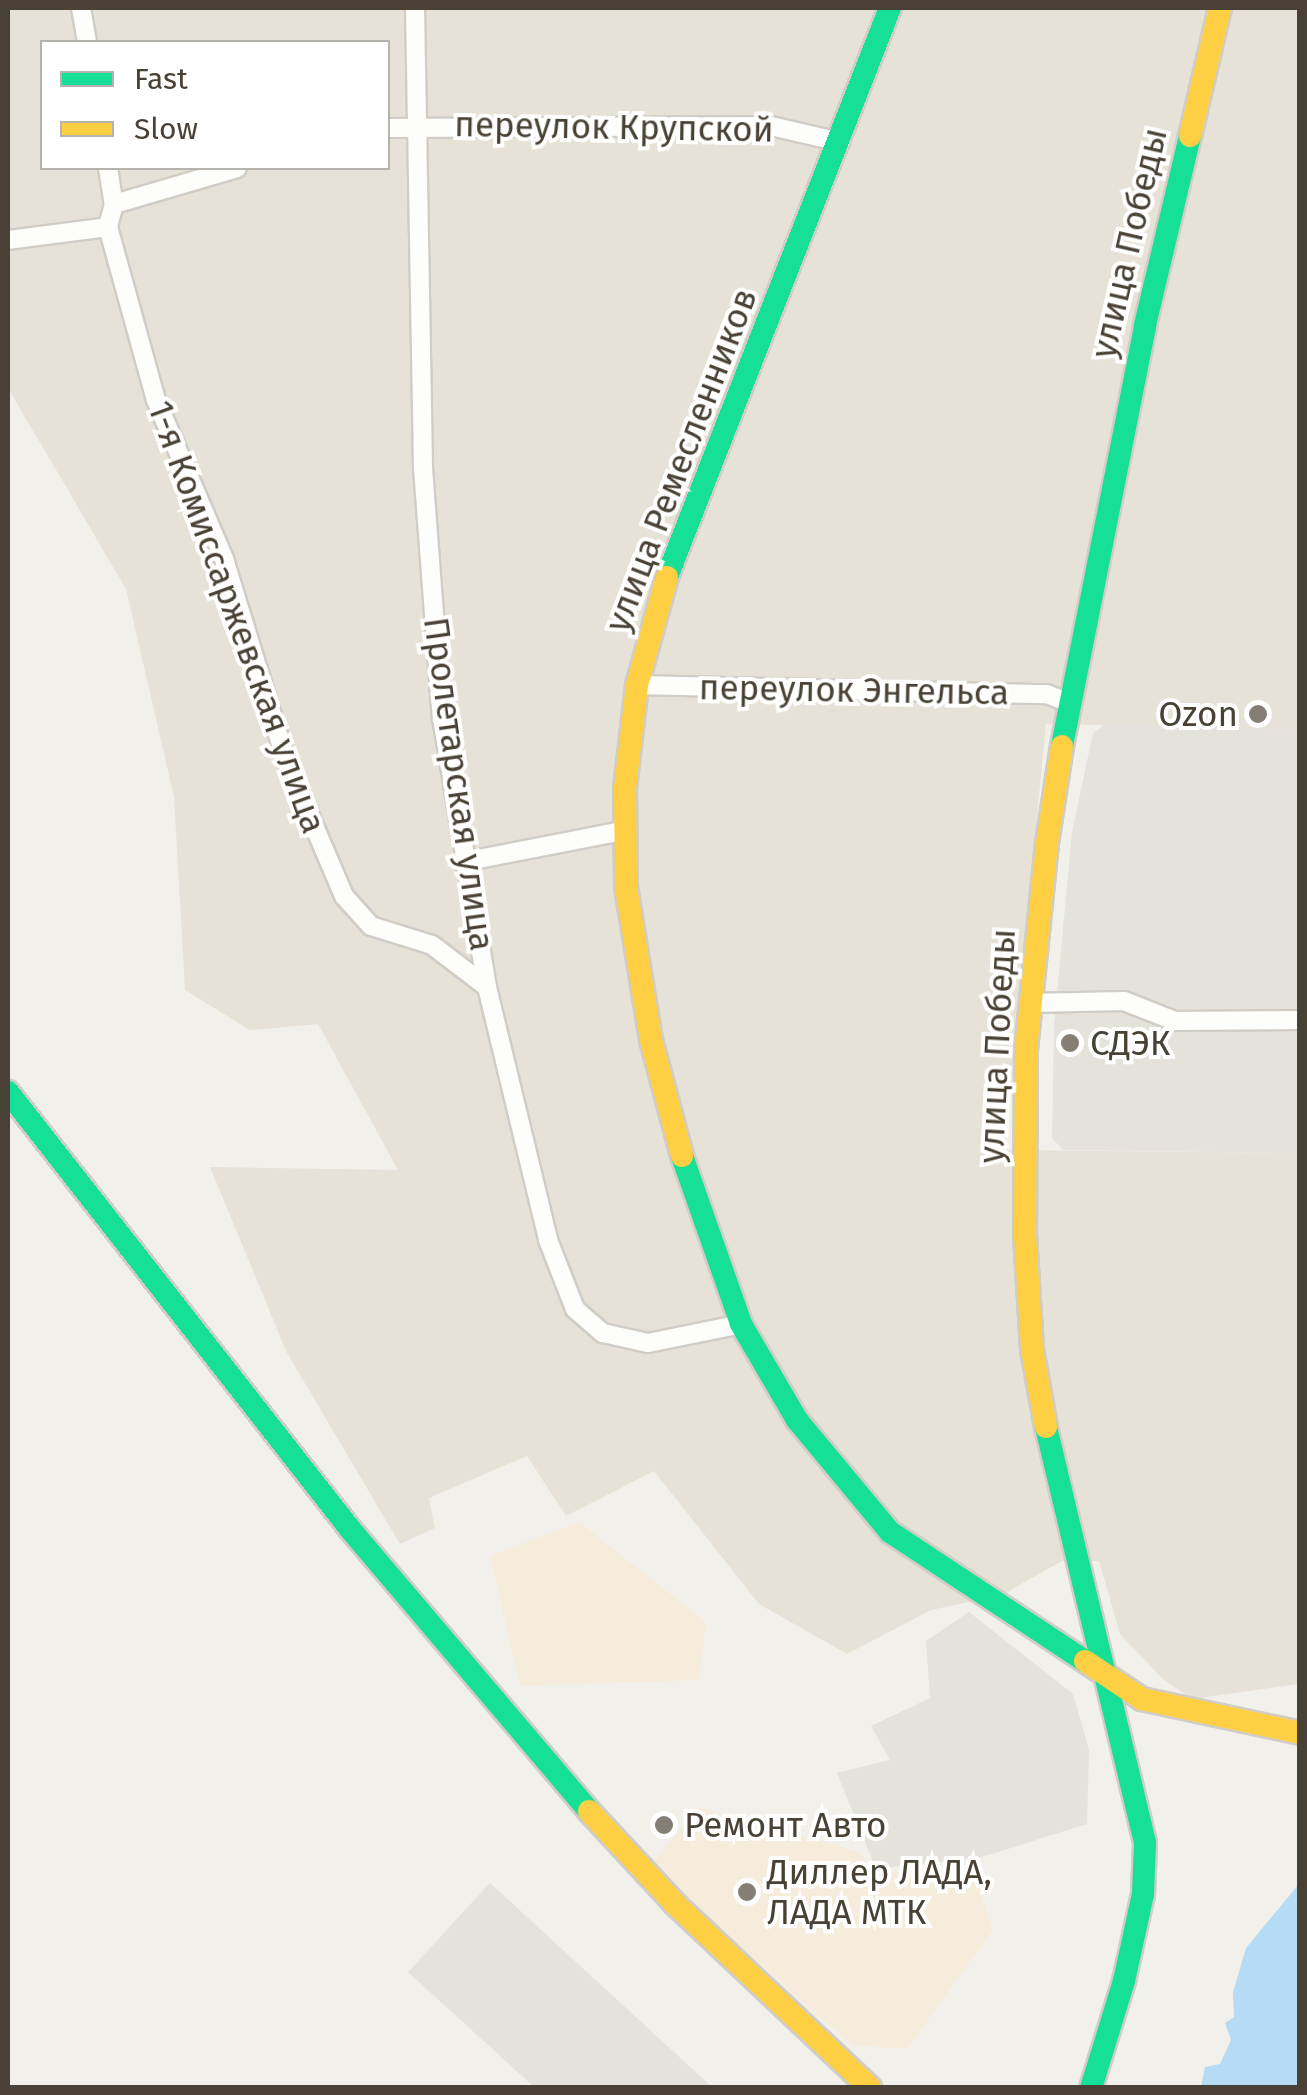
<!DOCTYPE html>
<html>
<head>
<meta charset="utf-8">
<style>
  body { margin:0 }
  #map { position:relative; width:1307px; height:2095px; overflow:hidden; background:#f2f0ea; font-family:"Fira Sans",sans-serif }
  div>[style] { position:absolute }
  .residential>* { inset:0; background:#e7e2d7 }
  .commercial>* { inset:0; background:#f6ecdc }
  .industrial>* { inset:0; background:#e5e1db }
  .water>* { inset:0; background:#b6dbf4 }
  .roads { filter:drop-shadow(2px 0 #d0cdc7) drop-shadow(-2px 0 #d0cdc7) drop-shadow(0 2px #d0cdc7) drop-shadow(0 -2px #d0cdc7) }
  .street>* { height:18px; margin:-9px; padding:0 9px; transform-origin:9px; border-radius:9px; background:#fdfdfc }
  .fast>* { height:22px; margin:-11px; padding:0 11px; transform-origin:11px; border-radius:11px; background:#16e098 }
  .slow>* { height:22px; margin:-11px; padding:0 11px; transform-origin:11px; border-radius:11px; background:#ffcf43 }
  .dots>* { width:28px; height:28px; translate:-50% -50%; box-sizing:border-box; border:5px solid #fff; border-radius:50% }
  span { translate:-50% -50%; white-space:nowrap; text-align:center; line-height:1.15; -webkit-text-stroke:8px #fff; paint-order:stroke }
  .street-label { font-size:35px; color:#494135 }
  .poi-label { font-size:35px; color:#494135 }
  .right { translate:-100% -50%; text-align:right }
  .left { translate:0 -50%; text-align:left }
  .frame { position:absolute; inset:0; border:10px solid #494135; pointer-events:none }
  .legend { position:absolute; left:40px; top:40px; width:350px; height:130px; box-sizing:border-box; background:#fff; border:2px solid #b6b3ae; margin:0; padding:12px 18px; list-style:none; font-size:30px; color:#494135 }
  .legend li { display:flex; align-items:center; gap:20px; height:50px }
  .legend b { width:50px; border:2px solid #b6b3ae }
</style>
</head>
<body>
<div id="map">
  <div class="residential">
    <i style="clip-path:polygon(evenodd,8px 8px,1299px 8px,1299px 729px,1046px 724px,1005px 1150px,1299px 1153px,1299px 1684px,1192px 1699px,1163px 1679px,1120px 1634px,1099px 1561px,1062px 1561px,1002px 1595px,931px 1610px,847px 1654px,759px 1604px,654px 1471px,566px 1516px,527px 1456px,429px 1498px,435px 1528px,400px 1544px,287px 1353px,210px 1167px,398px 1170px,318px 1024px,250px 1030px,185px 990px,174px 797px,126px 589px,8px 388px,8px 8px,42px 42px,388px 42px,388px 168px,42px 168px,42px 42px)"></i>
  </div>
  <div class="commercial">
    <i style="clip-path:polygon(579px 1522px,706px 1622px,699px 1680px,520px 1686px,490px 1556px)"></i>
    <i style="clip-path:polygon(699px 1807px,859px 1852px,874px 1873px,973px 1870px,993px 1930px,907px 2049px,852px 2045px,712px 1922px,652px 1863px)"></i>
  </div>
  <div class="industrial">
    <i style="clip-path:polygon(1107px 723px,1299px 729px,1299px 1153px,1063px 1150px,1052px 1138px,1054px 1026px,1072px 832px,1093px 733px)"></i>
    <i style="clip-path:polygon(969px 1612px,1073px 1694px,1089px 1750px,1087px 1824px,982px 1857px,876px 1869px,837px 1773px,890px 1760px,871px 1726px,930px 1698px,926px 1641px)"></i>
    <i style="clip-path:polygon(490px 1883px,712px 2087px,534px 2087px,408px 1972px)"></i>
  </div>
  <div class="water">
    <i style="clip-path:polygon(1299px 1884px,1298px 2087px,1201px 2087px,1205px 2067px,1220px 2064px,1231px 2040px,1225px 2023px,1234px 2017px,1233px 1992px,1246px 1948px)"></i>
  </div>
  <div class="roads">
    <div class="street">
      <i style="left:81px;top:8px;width:35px;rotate:80deg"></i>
      <i style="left:415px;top:8px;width:460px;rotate:89deg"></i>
      <i style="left:423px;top:468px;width:251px;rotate:85.7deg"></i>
      <i style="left:442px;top:718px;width:273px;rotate:80.5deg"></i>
      <i style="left:487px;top:987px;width:260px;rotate:76.4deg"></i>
      <i style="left:548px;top:1240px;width:74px;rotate:68.6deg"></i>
      <i style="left:575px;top:1309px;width:37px;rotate:41deg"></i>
      <i style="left:603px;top:1333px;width:46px;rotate:12.5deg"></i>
      <i style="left:648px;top:1343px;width:95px;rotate:-11.5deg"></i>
      <i style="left:388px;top:128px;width:383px;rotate:-0.3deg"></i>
      <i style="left:771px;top:126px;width:71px;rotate:13.1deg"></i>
      <i style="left:108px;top:168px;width:36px;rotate:81deg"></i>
      <i style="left:114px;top:204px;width:24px;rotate:105deg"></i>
      <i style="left:108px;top:227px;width:180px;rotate:74.5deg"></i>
      <i style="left:156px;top:400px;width:173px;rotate:66.8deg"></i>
      <i style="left:224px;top:559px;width:210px;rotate:72.9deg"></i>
      <i style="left:286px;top:760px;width:148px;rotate:66.9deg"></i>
      <i style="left:344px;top:896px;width:40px;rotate:48deg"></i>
      <i style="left:371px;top:926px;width:64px;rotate:17.3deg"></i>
      <i style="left:432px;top:945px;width:69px;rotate:37.4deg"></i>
      <i style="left:114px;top:204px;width:128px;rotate:-16.3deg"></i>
      <i style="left:8px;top:240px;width:101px;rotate:-7.4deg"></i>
      <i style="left:637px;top:685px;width:410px;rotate:1.3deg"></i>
      <i style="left:1047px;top:694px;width:24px;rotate:22deg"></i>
      <i style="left:463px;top:862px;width:167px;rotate:-11deg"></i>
      <i style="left:1030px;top:1003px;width:94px;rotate:-1.2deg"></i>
      <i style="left:1124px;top:1001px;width:55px;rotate:21.4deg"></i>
      <i style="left:1175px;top:1021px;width:125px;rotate:-0.5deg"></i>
    </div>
    <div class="fast">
      <i style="left:667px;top:577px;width:611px;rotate:-68.6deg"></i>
      <i style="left:1062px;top:746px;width:429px;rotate:-78.8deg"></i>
      <i style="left:1145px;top:325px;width:194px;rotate:-76.6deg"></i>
      <i style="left:8px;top:1092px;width:555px;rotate:51.95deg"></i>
      <i style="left:350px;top:1529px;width:370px;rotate:49.7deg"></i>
      <i style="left:682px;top:1156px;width:178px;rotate:70.6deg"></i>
      <i style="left:741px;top:1324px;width:111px;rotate:59.7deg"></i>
      <i style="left:797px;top:1420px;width:146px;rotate:50.3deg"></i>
      <i style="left:890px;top:1532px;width:234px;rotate:33.5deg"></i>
      <i style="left:1046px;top:1427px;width:428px;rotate:76.6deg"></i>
      <i style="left:1145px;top:1843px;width:51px;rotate:92.2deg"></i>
      <i style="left:1143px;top:1894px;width:89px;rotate:102.3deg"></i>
      <i style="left:1124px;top:1981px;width:112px;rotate:107.1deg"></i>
    </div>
    <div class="slow">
      <i style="left:1190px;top:136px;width:131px;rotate:-76.8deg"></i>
      <i style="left:667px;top:577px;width:112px;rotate:105.5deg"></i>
      <i style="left:637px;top:685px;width:104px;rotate:96.6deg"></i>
      <i style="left:625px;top:788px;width:99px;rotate:89.4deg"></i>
      <i style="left:626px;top:887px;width:155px;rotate:80.7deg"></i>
      <i style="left:651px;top:1040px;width:120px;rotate:75deg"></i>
      <i style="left:1046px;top:1427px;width:79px;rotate:-100.2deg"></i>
      <i style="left:1032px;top:1349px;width:113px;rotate:-93.5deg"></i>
      <i style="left:1025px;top:1236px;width:186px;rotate:-89.7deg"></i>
      <i style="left:1026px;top:1050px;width:208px;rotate:-84.2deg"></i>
      <i style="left:1047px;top:843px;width:98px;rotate:-81.2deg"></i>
      <i style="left:1085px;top:1661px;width:69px;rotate:33.7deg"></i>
      <i style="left:1142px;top:1699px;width:162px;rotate:12.1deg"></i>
      <i style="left:589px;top:1811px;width:127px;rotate:47.2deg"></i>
      <i style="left:675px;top:1904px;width:268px;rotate:43.3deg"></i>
    </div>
  </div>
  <div class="dots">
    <i style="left:1258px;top:714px;background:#847e74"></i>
    <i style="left:1070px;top:1043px;background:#847e74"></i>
    <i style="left:664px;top:1825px;background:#847e74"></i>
    <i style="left:747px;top:1892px;background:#847e74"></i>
  </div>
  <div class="street-label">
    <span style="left:614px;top:127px;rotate:1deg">переулок Крупской</span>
    <span style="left:1129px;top:243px;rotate:-77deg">улица Победы</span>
    <span style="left:681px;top:460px;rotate:-69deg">улица Ремесленников</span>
    <span style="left:237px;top:617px;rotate:70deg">1-я Комиссаржевская улица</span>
    <span style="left:854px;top:690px;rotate:1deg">переулок Энгельса</span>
    <span style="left:459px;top:784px;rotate:82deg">Пролетарская улица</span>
    <span style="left:997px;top:1046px;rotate:-87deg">улица Победы</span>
  </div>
  <div class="poi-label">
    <span class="right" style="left:1238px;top:714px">Ozon</span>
    <span class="left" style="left:1090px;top:1043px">СДЭК</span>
    <span class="left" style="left:684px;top:1825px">Ремонт Авто</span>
    <span class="left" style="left:767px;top:1892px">Диллер ЛАДА,<br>ЛАДА МТК</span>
  </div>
  <div class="frame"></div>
  <ul class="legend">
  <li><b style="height:12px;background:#16e098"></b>Fast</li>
  <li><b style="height:12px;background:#ffcf43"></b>Slow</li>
  </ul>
</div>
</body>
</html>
